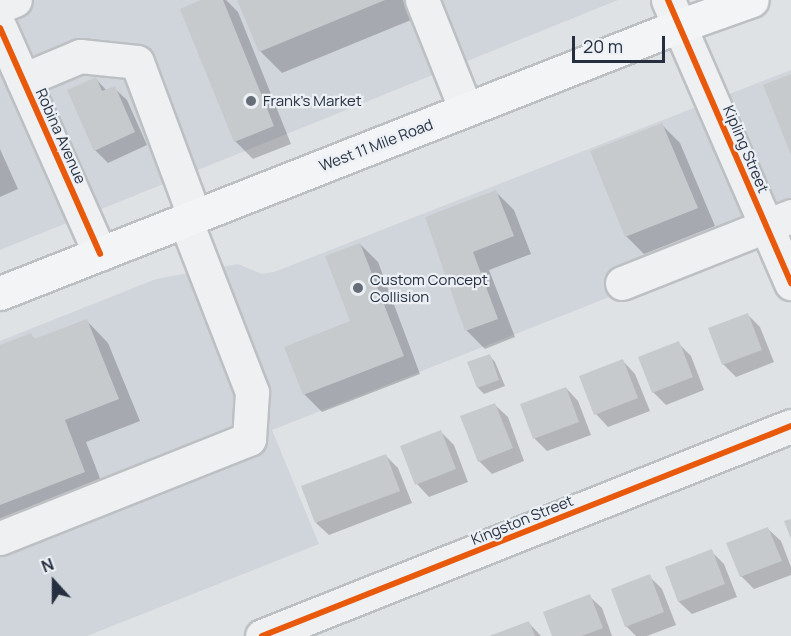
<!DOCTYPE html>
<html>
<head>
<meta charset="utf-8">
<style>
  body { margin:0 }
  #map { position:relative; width:791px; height:636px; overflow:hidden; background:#dfe2e5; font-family:Manrope,sans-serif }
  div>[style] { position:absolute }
  .built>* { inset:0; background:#d0d5dc }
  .shadow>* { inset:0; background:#0003 }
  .building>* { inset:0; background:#c7cacd }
  .roads { filter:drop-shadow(2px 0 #bdc0c3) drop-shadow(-2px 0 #bdc0c3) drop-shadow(0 2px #bdc0c3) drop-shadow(0 -2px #bdc0c3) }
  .minor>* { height:33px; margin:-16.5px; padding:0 16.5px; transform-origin:16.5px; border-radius:16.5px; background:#eef0f2 }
  .major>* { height:33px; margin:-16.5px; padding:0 16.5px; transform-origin:16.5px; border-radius:16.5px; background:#f3f4f5 }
  .cycleway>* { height:6px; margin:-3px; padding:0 3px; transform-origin:3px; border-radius:3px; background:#e8590c }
  .dots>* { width:16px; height:16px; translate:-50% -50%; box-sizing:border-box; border:3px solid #ecf0f5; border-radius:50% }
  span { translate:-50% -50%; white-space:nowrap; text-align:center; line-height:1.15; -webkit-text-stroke:4.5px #ecf0f5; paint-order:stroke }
  .poi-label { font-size:15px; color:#252f3f }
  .left { translate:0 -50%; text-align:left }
  .street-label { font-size:15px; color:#252f3f }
  .north { position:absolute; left:24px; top:552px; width:60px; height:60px; -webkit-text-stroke:4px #ecf0f5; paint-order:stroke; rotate:339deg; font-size:16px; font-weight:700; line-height:24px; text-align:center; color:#252f3f }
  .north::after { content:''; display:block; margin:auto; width:21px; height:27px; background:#252f3f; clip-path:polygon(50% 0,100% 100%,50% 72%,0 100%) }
  .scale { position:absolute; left:572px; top:36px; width:93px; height:27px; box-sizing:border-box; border:3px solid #252f3f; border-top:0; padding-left:8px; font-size:18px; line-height:21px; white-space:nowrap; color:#252f3f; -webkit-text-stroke:4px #ecf0f5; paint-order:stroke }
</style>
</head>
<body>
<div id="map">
  <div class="built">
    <i style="clip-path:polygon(0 0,618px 0,0 250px)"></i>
    <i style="clip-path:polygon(791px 70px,791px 209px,731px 249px,272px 430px,319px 544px,87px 636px,0 636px,0 341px,156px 279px,238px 264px,262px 274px,274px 272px)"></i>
  </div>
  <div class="shadow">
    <i style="clip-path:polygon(204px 0,226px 0,238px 12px,291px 144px,253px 159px,235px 141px)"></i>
    <i style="clip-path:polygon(239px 0,403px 0,411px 20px,282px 73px,260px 51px)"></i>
    <i style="clip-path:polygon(96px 79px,107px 91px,114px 88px,127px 100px,147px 145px,108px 163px,95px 150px)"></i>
    <i style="clip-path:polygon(662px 125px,680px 143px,715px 226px,644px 254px,626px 236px)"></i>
    <i style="clip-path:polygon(0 149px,18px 189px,0 197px)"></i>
    <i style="clip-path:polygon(496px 192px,514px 210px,531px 254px,489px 270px,515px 337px,485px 349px,467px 331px,427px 218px)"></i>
    <i style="clip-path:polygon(360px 244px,378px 262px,420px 374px,322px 412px,304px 394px,352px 321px)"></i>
    <i style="clip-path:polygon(747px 314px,760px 327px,774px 362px,736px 377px,723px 364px)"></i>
    <i style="clip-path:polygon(87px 321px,108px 343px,140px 421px,86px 442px,106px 494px,0 530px,0 347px,30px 335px,36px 340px)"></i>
    <i style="clip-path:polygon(678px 343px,691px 356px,704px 390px,666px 405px,653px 392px)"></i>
    <i style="clip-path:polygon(489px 355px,495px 362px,505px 386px,484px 394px,478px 388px)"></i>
    <i style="clip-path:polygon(623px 361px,635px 374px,650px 411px,608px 427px,596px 414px)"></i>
    <i style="clip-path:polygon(566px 388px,578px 401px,591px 435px,547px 451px,535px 439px,522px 405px)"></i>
    <i style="clip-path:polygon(495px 405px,508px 417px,524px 461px,492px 474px,479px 461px)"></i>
    <i style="clip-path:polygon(441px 432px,454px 445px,468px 482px,429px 497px,417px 484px)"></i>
    <i style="clip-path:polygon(385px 455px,398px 468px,412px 503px,329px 535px,316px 523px)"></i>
    <i style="clip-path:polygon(768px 529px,781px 541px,791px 567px,791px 575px,754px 589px,741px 576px)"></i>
    <i style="clip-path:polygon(711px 551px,724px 564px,737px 597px,692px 614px,679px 602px,667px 568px)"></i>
    <i style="clip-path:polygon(649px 576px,662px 589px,676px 625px,647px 636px,636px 636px,626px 626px)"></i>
    <i style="clip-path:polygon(589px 596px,602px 608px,612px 636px,554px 636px)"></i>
    <i style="clip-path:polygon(528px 622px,541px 636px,493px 636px)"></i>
  </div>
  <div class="building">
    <i style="clip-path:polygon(201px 0,223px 0,274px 126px,234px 142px,180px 9px)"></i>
    <i style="clip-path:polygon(237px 0,385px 0,259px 52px)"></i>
    <i style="clip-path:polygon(791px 74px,791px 155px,763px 85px)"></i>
    <i style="clip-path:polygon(96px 77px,102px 91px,115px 86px,135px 132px,94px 151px,67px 90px)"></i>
    <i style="clip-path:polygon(662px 123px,698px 208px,625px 237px,590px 151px)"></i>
    <i style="clip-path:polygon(496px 190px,514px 236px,473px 252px,498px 319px,465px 331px,425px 217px)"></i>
    <i style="clip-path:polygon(360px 243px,404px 356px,303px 395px,284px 347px,350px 321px,325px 256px)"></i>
    <i style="clip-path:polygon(748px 313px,762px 350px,722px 365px,708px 328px)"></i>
    <i style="clip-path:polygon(87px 319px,119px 399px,65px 420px,85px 472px,0 505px,0 345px,31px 333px,34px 339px)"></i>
    <i style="clip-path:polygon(679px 341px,693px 377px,652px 393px,638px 357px)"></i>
    <i style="clip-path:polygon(490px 354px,499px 380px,477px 388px,467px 362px)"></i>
    <i style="clip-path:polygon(623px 359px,638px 398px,594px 415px,579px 376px)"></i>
    <i style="clip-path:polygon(566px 387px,579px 422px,533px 439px,520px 404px)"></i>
    <i style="clip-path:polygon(495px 403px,513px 448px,478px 462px,460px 416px)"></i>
    <i style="clip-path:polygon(441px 430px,456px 469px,415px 485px,400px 446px)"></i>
    <i style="clip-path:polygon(386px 454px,400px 491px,315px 523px,301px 486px)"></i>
    <i style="clip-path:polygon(791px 519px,791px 539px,784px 521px)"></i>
    <i style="clip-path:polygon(768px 527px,782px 561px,740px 577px,726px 543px)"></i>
    <i style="clip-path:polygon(712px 549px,725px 584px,678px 602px,665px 567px)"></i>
    <i style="clip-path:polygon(650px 574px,664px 612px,625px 627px,611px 589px)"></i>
    <i style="clip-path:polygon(590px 594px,603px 628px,582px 636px,552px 636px,543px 612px)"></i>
    <i style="clip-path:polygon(529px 621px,535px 636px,489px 636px)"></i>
  </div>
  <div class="roads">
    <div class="minor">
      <i style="left:422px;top:0;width:118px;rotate:68.2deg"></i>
      <i style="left:668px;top:0;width:309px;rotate:66.5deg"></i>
      <i style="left:0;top:6px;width:16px;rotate:-22deg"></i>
      <i style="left:0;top:28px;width:247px;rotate:66.1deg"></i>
      <i style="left:23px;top:80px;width:62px;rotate:-22.8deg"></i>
      <i style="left:80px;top:56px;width:57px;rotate:6deg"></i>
      <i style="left:137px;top:62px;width:163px;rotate:69.6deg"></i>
      <i style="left:622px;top:283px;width:182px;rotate:-21.6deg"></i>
      <i style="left:0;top:538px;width:268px;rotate:-21.7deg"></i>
      <i style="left:249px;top:439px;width:47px;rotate:-86.3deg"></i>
      <i style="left:252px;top:392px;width:186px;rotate:-111.2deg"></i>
      <i style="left:262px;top:636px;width:569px;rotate:-21.65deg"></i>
    </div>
    <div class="major">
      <i style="left:0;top:293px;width:730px;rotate:-21.47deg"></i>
      <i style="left:679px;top:26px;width:77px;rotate:-19.6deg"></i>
    </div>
  </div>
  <div class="cycleway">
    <i style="left:668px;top:0;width:309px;rotate:66.5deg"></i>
    <i style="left:0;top:28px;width:247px;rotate:66.1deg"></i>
    <i style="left:262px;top:636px;width:569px;rotate:-21.65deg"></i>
  </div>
  <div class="dots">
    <i style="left:251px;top:101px;background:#666e79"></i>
    <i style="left:358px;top:288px;background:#666e79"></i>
  </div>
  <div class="poi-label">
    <span class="left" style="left:263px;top:101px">Frank's Market</span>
    <span class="left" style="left:370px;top:288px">Custom Concept<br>Collision</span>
  </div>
  <div class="street-label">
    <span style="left:61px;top:136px;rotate:66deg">Robina Avenue</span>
    <span style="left:376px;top:145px;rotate:-21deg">West 11 Mile Road</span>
    <span style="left:746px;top:149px;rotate:67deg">Kipling Street</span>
    <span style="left:522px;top:520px;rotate:-22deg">Kingston Street</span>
  </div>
  <div class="north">N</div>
  <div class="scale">20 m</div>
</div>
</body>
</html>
